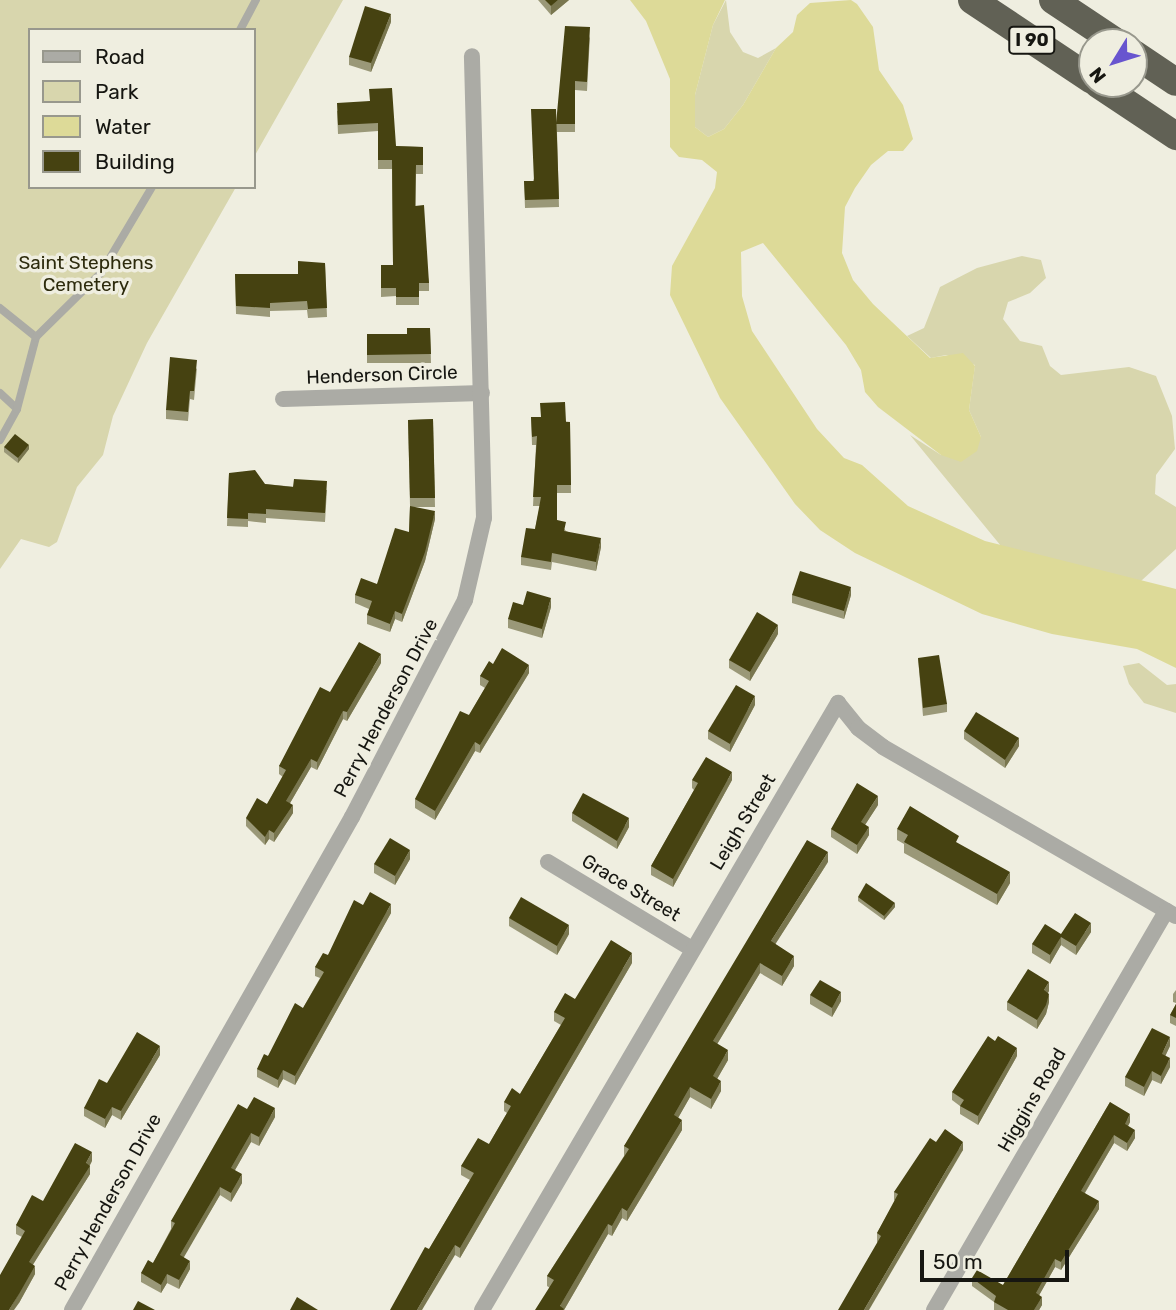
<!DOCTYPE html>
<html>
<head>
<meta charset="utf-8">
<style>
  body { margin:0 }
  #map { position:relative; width:1176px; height:1310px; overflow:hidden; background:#efeee0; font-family:Rubik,sans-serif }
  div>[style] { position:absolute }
  .green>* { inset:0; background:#d8d6ad }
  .water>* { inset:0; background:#ddda98 }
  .service>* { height:8px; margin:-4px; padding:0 4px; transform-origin:4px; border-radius:4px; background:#ababa5 }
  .minor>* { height:16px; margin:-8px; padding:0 8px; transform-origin:8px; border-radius:8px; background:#ababa5 }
  .motorway>* { height:28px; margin:-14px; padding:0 14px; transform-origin:14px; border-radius:14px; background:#616155 }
  .wall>* { inset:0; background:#9a9878 }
  .shaded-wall>* { inset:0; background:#79764f }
  .building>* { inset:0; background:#464211 }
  span { translate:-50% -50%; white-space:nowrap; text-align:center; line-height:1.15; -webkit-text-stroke:7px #efeee0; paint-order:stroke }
  .shield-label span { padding:2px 5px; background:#efeee0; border:2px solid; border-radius:5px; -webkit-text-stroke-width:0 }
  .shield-label { font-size:18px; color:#161611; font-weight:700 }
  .park-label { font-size:19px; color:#2d2b0d }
  .street-label { font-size:19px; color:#161611 }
  .legend { position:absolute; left:28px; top:28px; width:228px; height:161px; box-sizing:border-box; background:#efeee0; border:2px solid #98988d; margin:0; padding:9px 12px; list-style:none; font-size:21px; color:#161611 }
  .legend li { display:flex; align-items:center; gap:14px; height:35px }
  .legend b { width:35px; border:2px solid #98988d }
  .north { position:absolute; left:1078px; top:28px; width:70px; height:70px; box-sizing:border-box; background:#efeee0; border:2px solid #98988d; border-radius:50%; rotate:232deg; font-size:19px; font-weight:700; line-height:28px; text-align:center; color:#161611 }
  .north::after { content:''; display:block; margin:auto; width:24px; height:32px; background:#6855cf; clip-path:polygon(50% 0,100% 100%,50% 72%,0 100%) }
  .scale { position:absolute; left:920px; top:1250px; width:149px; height:32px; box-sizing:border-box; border:4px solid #161611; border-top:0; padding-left:9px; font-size:21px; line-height:24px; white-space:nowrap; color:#161611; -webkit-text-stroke:5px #efeee0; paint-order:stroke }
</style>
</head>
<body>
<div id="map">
  <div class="green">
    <i style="clip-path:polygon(0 0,343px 0,254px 157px,254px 30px,30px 30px,30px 187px,236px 187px,147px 343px,113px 416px,103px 455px,77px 487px,57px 542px,49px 547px,21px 539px,0 569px)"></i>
    <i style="clip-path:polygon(726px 0,730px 32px,743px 52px,758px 58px,776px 48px,743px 105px,724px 129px,708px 137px,695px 127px,695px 95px,713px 25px)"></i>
    <i style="clip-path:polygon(1022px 256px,1041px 260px,1046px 278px,1030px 293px,1008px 302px,1003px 319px,1020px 341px,1042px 346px,1050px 366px,1061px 375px,1129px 367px,1156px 376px,1172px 416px,1175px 449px,1156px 475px,1155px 494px,1176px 507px,1176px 549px,1141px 581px,1001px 546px,910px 435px,941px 455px,981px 437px,969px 410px,975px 365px,946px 355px,931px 358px,907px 336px,924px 328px,940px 287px,977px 268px)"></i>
    <i style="clip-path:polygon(1139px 663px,1167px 685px,1176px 684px,1176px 713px,1144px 703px,1129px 684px,1123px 666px)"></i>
  </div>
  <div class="water">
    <i style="clip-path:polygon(630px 0,725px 0,713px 25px,695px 95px,695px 127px,708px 137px,724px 129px,743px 105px,776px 48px,793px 32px,797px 15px,810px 3px,851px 0,857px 4px,873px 27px,879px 70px,903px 105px,913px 139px,903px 151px,888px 151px,871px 165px,855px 188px,845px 207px,842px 253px,853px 280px,873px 304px,930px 358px,963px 353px,975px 366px,969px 410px,981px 437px,977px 451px,961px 462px,941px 455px,878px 407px,865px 392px,861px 370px,846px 345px,763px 243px,741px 252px,742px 296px,752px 331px,817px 429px,844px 458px,862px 465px,908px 506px,985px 541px,1176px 589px,1176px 668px,1137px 649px,1052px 634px,982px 614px,855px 553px,820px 530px,795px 504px,720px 398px,670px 295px,672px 266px,715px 188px,717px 172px,702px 160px,679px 157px,670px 147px,670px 79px,646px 21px)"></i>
  </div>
  <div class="service">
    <i style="left:240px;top:30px;width:34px;rotate:-62deg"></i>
    <i style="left:0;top:308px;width:46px;rotate:38.9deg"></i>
    <i style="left:0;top:393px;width:23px;rotate:43deg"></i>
    <i style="left:0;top:440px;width:35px;rotate:-61deg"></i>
    <i style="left:17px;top:409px;width:74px;rotate:-75.2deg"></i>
    <i style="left:36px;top:337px;width:91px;rotate:-44.6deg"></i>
    <i style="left:101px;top:273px;width:100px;rotate:-59.3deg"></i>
  </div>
  <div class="minor">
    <i style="left:283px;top:399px;width:199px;rotate:-1.7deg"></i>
    <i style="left:548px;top:862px;width:168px;rotate:31.1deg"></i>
    <i style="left:72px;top:1310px;width:567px;rotate:-60.41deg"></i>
    <i style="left:352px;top:817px;width:245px;rotate:-62.5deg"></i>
    <i style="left:465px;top:600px;width:84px;rotate:-77deg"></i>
    <i style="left:484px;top:518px;width:462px;rotate:-91.5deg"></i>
    <i style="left:482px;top:1310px;width:704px;rotate:-59.61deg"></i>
    <i style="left:838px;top:703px;width:32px;rotate:51deg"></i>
    <i style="left:858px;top:728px;width:31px;rotate:37deg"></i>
    <i style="left:883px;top:747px;width:338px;rotate:30deg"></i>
    <i style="left:934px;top:1310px;width:462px;rotate:-59.8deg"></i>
  </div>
  <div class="motorway">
    <i style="left:972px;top:0;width:144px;rotate:33.7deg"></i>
    <i style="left:1053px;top:0;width:76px;rotate:33.7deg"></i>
    <i style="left:1134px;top:54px;width:50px;rotate:33.7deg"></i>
    <i style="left:1098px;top:84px;width:94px;rotate:33.7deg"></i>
  </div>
  <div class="wall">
    <i style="clip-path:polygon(538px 0,569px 0,551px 15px)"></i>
    <i style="clip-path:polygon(391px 22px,371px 72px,349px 65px,349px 57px)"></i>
    <i style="clip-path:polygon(590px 36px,587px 91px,575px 90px,575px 132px,557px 132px,559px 207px,525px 208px,524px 181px,533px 181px)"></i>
    <i style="clip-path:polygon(370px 101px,396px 146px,423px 147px,423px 174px,416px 174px,416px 206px,429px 283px,429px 291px,419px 291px,419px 305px,396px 305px,396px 296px,381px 297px,381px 265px,393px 265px,392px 169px,378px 169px,378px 131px,338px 134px,337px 111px)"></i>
    <i style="clip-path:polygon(325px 263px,327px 317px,308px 318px,307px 310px,270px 311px,270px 317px,236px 314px,235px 274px,298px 274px)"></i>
    <i style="clip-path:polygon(430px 328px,431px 363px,367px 363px,367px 334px,407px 334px)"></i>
    <i style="clip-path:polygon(197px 368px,194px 400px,190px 399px,188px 421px,166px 419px,166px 410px)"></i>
    <i style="clip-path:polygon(531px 417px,570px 422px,571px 493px,557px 493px,557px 520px,566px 531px,601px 547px,596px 571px,552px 562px,551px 570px,521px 565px,521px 557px,535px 529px,540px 506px,533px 506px,536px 445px,532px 445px)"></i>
    <i style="clip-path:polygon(433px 419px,435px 507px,413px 507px,435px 519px,425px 561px,402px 622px,395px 619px,390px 632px,367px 624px,367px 615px,369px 609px,355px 603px,355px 595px,377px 584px,409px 532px,410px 506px,408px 420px)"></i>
    <i style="clip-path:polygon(4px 447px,29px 449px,18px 463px,4px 452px)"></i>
    <i style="clip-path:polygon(229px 473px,265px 484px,327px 490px,325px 522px,266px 518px,266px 523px,248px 521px,248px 527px,227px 526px)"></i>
    <i style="clip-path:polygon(792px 595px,851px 595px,844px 619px,792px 603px)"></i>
    <i style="clip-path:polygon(523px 605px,551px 607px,542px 638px,508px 628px,508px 619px)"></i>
    <i style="clip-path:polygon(778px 634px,750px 681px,729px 668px,729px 660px)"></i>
    <i style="clip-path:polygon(918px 658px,947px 704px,947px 712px,923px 716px)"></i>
    <i style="clip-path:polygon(381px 663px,347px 721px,343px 719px,317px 770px,311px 767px,290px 803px,293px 813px,274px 842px,269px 839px,265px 845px,246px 826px,246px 818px,267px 804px,283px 777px,279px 774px,279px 766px,330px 692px)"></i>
    <i style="clip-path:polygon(493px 664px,529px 673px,480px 753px,475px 751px,435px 820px,415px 808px,415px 799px,469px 715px,485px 688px,480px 685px,480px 676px)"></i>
    <i style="clip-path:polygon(755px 705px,730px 752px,708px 739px,708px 731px)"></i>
    <i style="clip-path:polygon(964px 731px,1019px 746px,1005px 768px,964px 739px)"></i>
    <i style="clip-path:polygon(692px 780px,732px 780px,673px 887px,651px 875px,651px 866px,694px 790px,692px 788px)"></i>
    <i style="clip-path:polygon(878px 805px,865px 825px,869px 835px,857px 854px,831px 837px,831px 829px)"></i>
    <i style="clip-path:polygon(572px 813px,629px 827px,617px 849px,572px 821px)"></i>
    <i style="clip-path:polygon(897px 829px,1010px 883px,997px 905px,904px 853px,904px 844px,897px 840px)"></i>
    <i style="clip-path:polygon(410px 859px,395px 885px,374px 873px,374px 864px)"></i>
    <i style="clip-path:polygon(828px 862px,775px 944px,794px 966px,782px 986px,760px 973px,717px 1044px,728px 1060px,717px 1079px,721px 1091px,711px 1109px,690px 1097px,678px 1118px,682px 1130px,627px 1221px,622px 1218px,612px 1236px,608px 1234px,564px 1310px,550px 1288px,547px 1286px,547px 1276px,624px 1156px,624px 1146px)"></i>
    <i style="clip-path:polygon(858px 897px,895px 907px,884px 920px,858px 901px)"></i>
    <i style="clip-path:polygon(363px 905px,391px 913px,295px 1085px,283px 1079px,278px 1088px,257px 1077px,257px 1069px,268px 1056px,303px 1008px,320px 978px,315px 976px,315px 967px,328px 955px)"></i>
    <i style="clip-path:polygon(509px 918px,569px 934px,557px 955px,509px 926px)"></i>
    <i style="clip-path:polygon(1091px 932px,1076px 955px,1061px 945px,1050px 964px,1032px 953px,1032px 944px,1061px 934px)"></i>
    <i style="clip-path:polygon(632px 963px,460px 1258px,455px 1255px,429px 1249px,470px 1180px,461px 1175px,461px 1166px,489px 1144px,507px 1113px,504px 1111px,504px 1102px,520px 1094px,561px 1025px,554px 1021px,554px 1012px)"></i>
    <i style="clip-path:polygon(1176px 990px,1176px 1003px,1173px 1002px,1173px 994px)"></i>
    <i style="clip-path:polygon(1049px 991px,1048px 993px,1049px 1002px,1046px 1014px,1037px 1029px,1007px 1010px,1007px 1002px)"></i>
    <i style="clip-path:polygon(810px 995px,841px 1001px,832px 1017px,810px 1004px)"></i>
    <i style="clip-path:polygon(1176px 1004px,1176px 1026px,1170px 1023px,1170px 1015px)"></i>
    <i style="clip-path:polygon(1170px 1046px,1165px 1056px,1170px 1067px,1161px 1084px,1152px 1080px,1144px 1096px,1125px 1086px,1125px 1077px)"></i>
    <i style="clip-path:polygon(160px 1055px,121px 1120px,112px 1115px,105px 1128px,84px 1116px,84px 1108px,107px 1083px)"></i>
    <i style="clip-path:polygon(1017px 1056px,978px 1125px,960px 1114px,960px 1106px,952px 1100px,952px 1092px)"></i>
    <i style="clip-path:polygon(1110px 1102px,1130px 1122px,1128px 1126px,1135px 1138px,1127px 1151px,1114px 1143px,1085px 1193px,1099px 1209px,1061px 1270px,1055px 1267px,1039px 1295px,1042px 1305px,1039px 1310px,994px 1310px,994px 1302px,972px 1286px,972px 1278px,1003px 1285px)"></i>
    <i style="clip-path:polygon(247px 1109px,275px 1117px,259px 1146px,251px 1142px,235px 1170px,242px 1183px,231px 1202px,220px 1195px,183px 1257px,190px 1269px,179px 1289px,167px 1283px,161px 1293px,141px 1282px,141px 1273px,153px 1263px,171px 1229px,171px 1221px)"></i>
    <i style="clip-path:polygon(936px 1142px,963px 1150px,878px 1243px,877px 1242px,877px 1233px,895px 1201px,894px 1200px,894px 1192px)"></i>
    <i style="clip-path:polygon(92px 1161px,90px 1165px,90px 1174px,33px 1264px,35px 1274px,19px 1303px,22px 1237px,16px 1234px,16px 1225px)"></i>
  </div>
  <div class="shaded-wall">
    <i style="clip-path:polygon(558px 0,569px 0,551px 15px,551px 6px)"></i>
    <i style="clip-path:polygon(391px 14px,391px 22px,371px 72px,371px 63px)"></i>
    <i style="clip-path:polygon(29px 445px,29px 449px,18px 463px,18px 458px)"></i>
    <i style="clip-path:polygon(435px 511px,435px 519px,425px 561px,402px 622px,402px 614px)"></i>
    <i style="clip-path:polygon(601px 538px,601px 547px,596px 571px,596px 562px)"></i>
    <i style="clip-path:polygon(851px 587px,851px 595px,844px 619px,844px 611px)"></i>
    <i style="clip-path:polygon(551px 598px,551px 607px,542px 638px,542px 629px)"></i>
    <i style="clip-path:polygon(395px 611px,395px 619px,390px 632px,390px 624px)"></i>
    <i style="clip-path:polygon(778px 625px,778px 634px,750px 681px,750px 672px)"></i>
    <i style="clip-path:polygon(381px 654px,381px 663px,347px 721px,347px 712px)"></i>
    <i style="clip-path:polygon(529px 665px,529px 673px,480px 753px,480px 745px)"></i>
    <i style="clip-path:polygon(755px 696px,755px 705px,730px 752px,730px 744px)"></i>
    <i style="clip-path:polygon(343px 711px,343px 719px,317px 770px,317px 762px)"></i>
    <i style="clip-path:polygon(1019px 738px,1019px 746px,1005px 768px,1005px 760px)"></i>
    <i style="clip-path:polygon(475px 742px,475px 751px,435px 820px,435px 811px)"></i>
    <i style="clip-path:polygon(311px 759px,311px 767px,286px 810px,286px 801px)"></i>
    <i style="clip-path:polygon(732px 772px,732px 780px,673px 887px,673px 879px)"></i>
    <i style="clip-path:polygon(878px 796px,878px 805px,861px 831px,861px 822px)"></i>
    <i style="clip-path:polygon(293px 805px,293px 813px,274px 842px,274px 833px)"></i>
    <i style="clip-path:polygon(629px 818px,629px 827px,617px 849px,617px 841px)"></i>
    <i style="clip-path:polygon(869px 827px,869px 835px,857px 854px,857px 845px)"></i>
    <i style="clip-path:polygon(269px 830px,269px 839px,265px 845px,265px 837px)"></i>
    <i style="clip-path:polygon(410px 850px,410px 859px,395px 885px,395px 876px)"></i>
    <i style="clip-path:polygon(828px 852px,828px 862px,771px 951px,771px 941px)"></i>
    <i style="clip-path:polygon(1010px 872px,1010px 883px,997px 905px,997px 894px)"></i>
    <i style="clip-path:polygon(895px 903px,895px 907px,884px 920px,884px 916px)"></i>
    <i style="clip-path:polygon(391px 904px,391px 913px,295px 1085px,295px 1076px)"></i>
    <i style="clip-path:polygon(1091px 923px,1091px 932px,1076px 955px,1076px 946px)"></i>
    <i style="clip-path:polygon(569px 925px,569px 934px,557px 955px,557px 946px)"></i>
    <i style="clip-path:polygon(1061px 937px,1061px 945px,1050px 964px,1050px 955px)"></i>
    <i style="clip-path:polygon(632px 953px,632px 963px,460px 1258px,460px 1248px)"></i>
    <i style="clip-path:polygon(794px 956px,794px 966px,782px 986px,782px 976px)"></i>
    <i style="clip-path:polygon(760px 963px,760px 973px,713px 1051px,713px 1041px)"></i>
    <i style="clip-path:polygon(1049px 982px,1049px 991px,1044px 999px,1044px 990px)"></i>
    <i style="clip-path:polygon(841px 992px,841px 1001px,832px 1017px,832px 1008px)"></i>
    <i style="clip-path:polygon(1049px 994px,1049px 1002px,1046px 1014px,1037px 1029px,1037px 1020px)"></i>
    <i style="clip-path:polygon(1170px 1037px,1170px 1046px,1162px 1063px,1162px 1054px)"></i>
    <i style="clip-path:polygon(160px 1046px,160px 1055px,121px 1120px,121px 1111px)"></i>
    <i style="clip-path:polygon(1017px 1048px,1017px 1056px,978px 1125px,978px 1116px)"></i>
    <i style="clip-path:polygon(728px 1050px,728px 1060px,713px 1086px,713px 1076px)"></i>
    <i style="clip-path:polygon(1170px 1058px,1170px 1067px,1161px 1084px,1161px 1076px)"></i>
    <i style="clip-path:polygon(283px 1070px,283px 1079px,278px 1088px,278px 1080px)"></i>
    <i style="clip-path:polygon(1152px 1071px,1152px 1080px,1144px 1096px,1144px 1087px)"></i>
    <i style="clip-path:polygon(721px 1081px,721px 1091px,711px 1109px,711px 1099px)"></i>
    <i style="clip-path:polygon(690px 1087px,690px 1097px,674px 1125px,674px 1115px)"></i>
    <i style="clip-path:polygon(112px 1107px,112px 1115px,105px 1128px,105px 1119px)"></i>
    <i style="clip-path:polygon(275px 1108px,275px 1117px,259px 1146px,259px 1137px)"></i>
    <i style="clip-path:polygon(1130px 1114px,1130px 1122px,1125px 1132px,1125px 1124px)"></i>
    <i style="clip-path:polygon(682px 1120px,682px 1130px,627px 1221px,627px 1211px)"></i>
    <i style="clip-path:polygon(1135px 1130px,1135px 1138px,1127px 1151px,1127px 1143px)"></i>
    <i style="clip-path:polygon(251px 1133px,251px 1142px,231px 1177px,231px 1168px)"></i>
    <i style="clip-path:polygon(1114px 1135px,1114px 1143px,1081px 1199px,1081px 1191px)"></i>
    <i style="clip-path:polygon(963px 1142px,963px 1150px,869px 1310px,864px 1310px)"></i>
    <i style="clip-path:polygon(92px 1152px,92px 1161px,86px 1172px,86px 1163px)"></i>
    <i style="clip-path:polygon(90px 1166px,90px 1174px,29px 1271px,29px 1262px)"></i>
    <i style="clip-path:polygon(242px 1174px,242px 1183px,231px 1202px,231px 1193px)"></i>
    <i style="clip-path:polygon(220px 1187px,220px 1195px,180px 1264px,180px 1255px)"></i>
    <i style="clip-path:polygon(1099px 1201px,1099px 1209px,1061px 1270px,1061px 1262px)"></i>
    <i style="clip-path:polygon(622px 1208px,622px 1218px,612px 1236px,612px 1226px)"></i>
    <i style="clip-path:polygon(608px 1224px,608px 1234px,564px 1310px,560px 1310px,560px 1306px)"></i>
    <i style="clip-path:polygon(455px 1245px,455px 1255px,422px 1310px,417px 1310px)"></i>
    <i style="clip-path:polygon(1055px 1259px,1055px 1267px,1036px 1301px,1036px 1293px)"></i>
    <i style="clip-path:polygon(190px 1261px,190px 1269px,179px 1289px,179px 1280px)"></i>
    <i style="clip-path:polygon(35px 1266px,35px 1274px,19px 1303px,14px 1310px,9px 1310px)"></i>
    <i style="clip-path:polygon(167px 1274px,167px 1283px,161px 1293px,161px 1285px)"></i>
    <i style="clip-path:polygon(1042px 1297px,1042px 1305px,1039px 1310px,1034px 1310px)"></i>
  </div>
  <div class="building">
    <i style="clip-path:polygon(545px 0,558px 0,551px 6px)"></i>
    <i style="clip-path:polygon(365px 6px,391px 14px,371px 63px,349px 57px)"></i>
    <i style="clip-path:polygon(565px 26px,590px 27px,587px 82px,575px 81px,575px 124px,556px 124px)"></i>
    <i style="clip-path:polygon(392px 88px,396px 146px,423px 147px,423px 165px,416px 165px,415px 206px,424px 205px,429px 283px,419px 283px,419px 297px,396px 297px,396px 288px,381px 288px,381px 265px,393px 265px,392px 160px,378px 160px,378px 123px,338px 125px,337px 103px,370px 101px,369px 89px)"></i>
    <i style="clip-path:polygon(531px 109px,556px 109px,559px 199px,525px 200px,524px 181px,534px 181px)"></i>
    <i style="clip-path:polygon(298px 261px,325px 263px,327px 308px,308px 309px,307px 301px,270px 303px,270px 308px,236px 306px,235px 274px,298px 274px)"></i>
    <i style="clip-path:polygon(407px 328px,430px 328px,431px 354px,367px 355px,367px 334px,407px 334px)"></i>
    <i style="clip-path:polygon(170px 357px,197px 360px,194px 391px,190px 391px,188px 412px,166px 410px)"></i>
    <i style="clip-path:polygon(565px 402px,566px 422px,570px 422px,571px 485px,557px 485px,557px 520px,566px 522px,564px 531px,601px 538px,596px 562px,552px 553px,551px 562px,521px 557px,526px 528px,535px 529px,541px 497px,533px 497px,537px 436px,532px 437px,531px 417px,541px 417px,540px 403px)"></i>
    <i style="clip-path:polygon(433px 419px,435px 498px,410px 498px,408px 420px)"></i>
    <i style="clip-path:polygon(15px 434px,29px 445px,18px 458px,4px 447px)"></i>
    <i style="clip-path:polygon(255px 470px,265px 484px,293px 487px,294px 479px,327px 481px,325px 513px,266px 509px,266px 514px,248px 513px,248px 519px,227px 518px,229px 473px)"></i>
    <i style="clip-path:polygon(410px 506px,435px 511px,425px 552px,402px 614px,395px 611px,390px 624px,367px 615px,372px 601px,355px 595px,361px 578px,377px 584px,395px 528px,409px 532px)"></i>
    <i style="clip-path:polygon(800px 571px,851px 587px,844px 611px,792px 595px)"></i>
    <i style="clip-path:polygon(527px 591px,551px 598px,542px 629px,508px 619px,513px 602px,523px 605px)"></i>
    <i style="clip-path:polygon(757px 612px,778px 625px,750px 672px,729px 660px)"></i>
    <i style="clip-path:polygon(359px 642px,381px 654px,347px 712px,343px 711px,317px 762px,311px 759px,286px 801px,293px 805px,274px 833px,269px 830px,265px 837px,246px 818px,257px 798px,267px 804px,286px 770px,279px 766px,320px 687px,330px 692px)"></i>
    <i style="clip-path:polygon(502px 648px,529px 665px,480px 745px,475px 742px,435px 811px,415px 799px,460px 711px,469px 715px,489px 681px,480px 676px,489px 661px,493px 664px)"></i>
    <i style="clip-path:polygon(939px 655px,947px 704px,923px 708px,918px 658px)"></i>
    <i style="clip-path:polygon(736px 685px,755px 696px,730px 744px,708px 731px)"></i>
    <i style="clip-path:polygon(976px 712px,1019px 738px,1005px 760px,964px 731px)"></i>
    <i style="clip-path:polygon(706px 757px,732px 772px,673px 879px,651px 866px,698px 783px,692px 780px)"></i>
    <i style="clip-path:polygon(857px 783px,878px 796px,861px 822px,869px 827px,857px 845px,831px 829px)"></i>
    <i style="clip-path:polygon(583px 793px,629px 818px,617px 841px,572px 813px)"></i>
    <i style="clip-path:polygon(910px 806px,959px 836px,956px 842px,1010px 872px,997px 894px,904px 842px,908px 835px,897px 829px)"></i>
    <i style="clip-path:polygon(390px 838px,410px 850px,395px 876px,374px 864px)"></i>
    <i style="clip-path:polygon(807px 840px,828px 852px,771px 941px,794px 956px,782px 976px,760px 963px,713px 1041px,728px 1050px,713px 1076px,721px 1081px,711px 1099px,690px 1087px,674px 1115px,682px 1120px,627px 1211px,622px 1208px,612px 1226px,608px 1224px,560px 1306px,564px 1309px,563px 1310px,535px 1310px,554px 1280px,547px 1276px,629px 1149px,624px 1146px)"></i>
    <i style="clip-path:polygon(866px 883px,895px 903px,884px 916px,858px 897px)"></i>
    <i style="clip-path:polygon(370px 892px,391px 904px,295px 1076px,283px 1070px,278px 1080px,257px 1069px,264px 1054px,268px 1056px,295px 1003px,303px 1008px,324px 972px,315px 967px,323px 953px,328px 955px,354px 900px,363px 905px)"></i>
    <i style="clip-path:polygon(521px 897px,569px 925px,557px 946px,509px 918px)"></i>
    <i style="clip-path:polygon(1075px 913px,1091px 923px,1076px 946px,1061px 937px,1050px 955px,1032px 944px,1045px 924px,1061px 934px)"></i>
    <i style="clip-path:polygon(611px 940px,632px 953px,460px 1248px,455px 1245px,417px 1310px,390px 1310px,425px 1247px,429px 1249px,474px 1173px,461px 1166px,478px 1138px,489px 1144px,511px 1106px,504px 1102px,512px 1088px,520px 1094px,565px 1018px,554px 1012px,565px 993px,575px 999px)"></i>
    <i style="clip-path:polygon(1028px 969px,1049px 982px,1044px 990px,1049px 994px,1046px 1005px,1037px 1020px,1007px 1002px)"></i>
    <i style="clip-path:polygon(820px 980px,841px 992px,832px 1008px,810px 995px)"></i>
    <i style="clip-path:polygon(1176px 1004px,1176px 1018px,1170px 1015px)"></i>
    <i style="clip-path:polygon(1152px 1028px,1170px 1037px,1162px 1054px,1170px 1058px,1161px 1076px,1152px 1071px,1144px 1087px,1125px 1077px)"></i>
    <i style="clip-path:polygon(137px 1032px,160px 1046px,121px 1111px,112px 1107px,105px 1119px,84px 1108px,99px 1079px,107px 1083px)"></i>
    <i style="clip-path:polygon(988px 1036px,995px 1041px,998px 1036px,1017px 1048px,978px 1116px,960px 1106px,964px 1100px,952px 1092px)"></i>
    <i style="clip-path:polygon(254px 1097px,275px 1108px,259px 1137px,251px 1133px,231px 1168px,242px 1174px,231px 1193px,220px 1187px,180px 1255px,190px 1261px,179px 1280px,167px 1274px,161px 1285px,141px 1273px,148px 1260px,153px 1263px,175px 1223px,171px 1221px,238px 1104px,247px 1109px)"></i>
    <i style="clip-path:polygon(1110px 1102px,1130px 1114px,1125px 1124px,1135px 1130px,1127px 1143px,1114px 1135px,1081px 1191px,1099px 1201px,1061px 1262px,1055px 1259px,1036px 1293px,1042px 1297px,1034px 1310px,1008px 1310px,994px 1302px,996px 1296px,972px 1278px,977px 1270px,1003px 1285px)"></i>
    <i style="clip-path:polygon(945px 1129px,963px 1142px,864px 1310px,838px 1310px,881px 1236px,877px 1233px,898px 1194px,894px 1192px,930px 1138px,936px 1142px)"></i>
    <i style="clip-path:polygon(75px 1143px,92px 1152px,86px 1163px,90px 1166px,29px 1262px,35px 1266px,19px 1294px,9px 1310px,0 1310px,0 1275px,25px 1231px,16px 1225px,32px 1195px,43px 1201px)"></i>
    <i style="clip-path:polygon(297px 1297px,318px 1310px,290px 1310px)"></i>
    <i style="clip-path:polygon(138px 1301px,155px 1310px,133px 1310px)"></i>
  </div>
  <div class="shield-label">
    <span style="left:1032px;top:40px">I 90</span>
  </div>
  <div class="park-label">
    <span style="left:86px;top:274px">Saint Stephens<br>Cemetery</span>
  </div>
  <div class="street-label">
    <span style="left:382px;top:375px;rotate:-2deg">Henderson Circle</span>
    <span style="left:386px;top:708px;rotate:-62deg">Perry Henderson Drive</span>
    <span style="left:743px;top:822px;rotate:-59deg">Leigh Street</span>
    <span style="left:631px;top:888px;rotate:31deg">Grace Street</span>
    <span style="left:1032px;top:1100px;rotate:-60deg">Higgins Road</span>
    <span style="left:108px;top:1202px;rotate:-61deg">Perry Henderson Drive</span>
  </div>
  <ul class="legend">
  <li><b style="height:9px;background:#ababa5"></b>Road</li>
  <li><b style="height:19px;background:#d8d6ad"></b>Park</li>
  <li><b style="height:19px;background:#ddda98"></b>Water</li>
  <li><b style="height:19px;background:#464211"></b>Building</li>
  </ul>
  <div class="north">N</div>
  <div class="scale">50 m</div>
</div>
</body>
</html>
